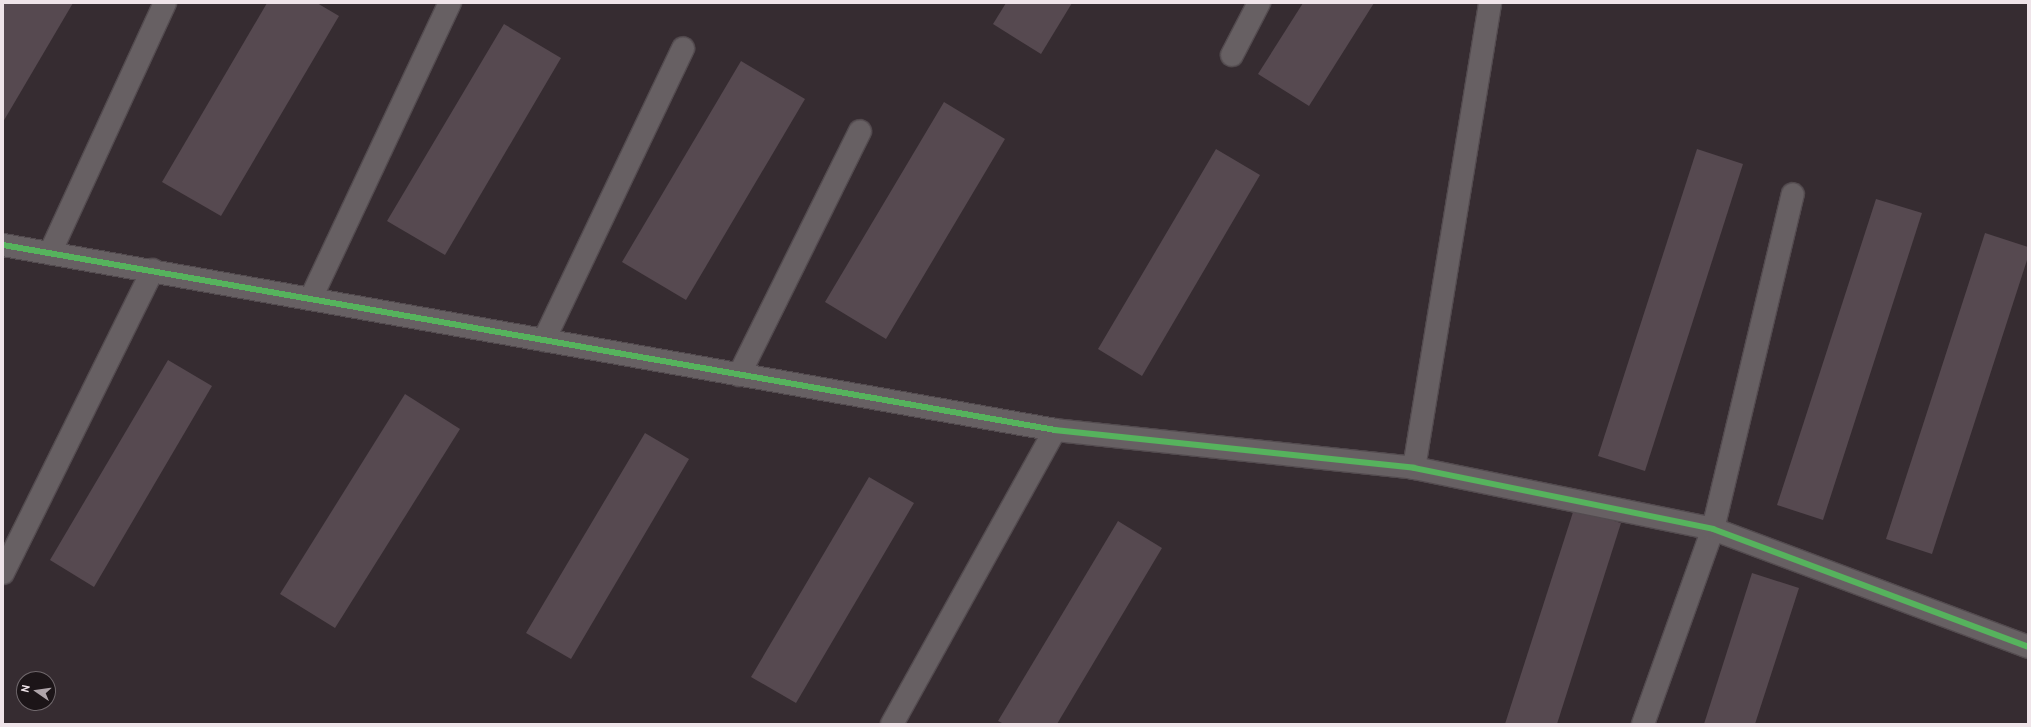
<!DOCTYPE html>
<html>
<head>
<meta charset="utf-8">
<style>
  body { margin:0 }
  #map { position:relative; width:2031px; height:727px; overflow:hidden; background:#362c31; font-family:"PT Sans",sans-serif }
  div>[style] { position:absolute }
  .building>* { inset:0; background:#564950 }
  .roads { filter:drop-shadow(1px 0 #534b4f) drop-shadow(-1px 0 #534b4f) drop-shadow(0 1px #534b4f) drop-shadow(0 -1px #534b4f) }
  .minor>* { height:22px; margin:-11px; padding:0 11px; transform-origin:11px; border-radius:11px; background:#676063 }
  .cycleway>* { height:6px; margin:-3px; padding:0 3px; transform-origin:3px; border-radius:3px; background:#56b35d }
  span { translate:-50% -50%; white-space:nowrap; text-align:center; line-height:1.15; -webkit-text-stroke:4px #1c1518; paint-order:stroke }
  .frame { position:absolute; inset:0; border:4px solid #efe4e9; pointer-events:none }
  .north { position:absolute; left:16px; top:671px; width:40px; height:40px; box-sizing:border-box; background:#1c1518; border:1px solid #70686c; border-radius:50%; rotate:283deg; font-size:11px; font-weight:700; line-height:16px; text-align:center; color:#efe4e9 }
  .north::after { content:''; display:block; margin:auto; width:14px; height:18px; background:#aea4a9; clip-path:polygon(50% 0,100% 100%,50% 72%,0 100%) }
</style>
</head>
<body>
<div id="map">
  <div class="building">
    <i style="clip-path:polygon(3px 3px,73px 3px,3px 122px)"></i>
    <i style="clip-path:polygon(267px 3px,317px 3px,339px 16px,221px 216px,162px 182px)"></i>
    <i style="clip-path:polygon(1006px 3px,1072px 3px,1041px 54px,993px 24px)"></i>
    <i style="clip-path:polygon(1303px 3px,1374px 3px,1309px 106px,1258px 74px)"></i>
    <i style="clip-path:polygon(504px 24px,561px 58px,445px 255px,387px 221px)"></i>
    <i style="clip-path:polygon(741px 61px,805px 99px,686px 300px,622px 262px)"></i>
    <i style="clip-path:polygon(944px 102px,1005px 139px,886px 339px,825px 302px)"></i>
    <i style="clip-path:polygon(1216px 149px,1260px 175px,1142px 376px,1098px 349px)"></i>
    <i style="clip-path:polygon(1697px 149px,1743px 164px,1645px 471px,1598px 456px)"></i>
    <i style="clip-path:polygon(1876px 199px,1922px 213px,1823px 520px,1777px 505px)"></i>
    <i style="clip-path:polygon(1985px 233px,2028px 247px,2028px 257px,1932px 554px,1886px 539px)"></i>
    <i style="clip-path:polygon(168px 360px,212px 386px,94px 587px,50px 560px)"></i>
    <i style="clip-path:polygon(405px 394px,460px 429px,335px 628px,280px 594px)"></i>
    <i style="clip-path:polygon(645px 433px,689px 459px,571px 659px,526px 633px)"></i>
    <i style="clip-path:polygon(869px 477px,914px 503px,796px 703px,751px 677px)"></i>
    <i style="clip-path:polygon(1574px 509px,1621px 523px,1557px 724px,1505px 724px)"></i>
    <i style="clip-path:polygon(1118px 521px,1162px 548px,1057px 724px,1004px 724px,998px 721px)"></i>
    <i style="clip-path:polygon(1752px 573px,1799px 588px,1755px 724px,1704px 724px)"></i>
  </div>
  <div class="roads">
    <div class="minor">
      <i style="left:1232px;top:55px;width:59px;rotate:-62.6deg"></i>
      <i style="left:3px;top:245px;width:1068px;rotate:9.97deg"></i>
      <i style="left:1055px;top:430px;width:361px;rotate:6deg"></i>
      <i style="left:1414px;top:468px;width:305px;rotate:11.5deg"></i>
      <i style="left:1713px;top:529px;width:336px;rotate:20.5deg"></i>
      <i style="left:50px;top:253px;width:275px;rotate:-65.3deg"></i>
      <i style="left:311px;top:298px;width:326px;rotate:-64.8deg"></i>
      <i style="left:544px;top:340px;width:323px;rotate:-64.5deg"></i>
      <i style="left:739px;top:375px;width:272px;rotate:-63.6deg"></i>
      <i style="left:1414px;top:468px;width:471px;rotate:-80.7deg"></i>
      <i style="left:3px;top:573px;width:338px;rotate:-63.7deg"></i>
      <i style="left:892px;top:724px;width:336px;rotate:-61deg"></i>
      <i style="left:1643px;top:724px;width:207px;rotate:-70.3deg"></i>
      <i style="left:1713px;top:529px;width:344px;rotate:-76.6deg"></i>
    </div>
  </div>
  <div class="cycleway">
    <i style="left:3px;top:245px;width:1068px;rotate:9.97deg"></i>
    <i style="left:1055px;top:430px;width:361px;rotate:6deg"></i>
    <i style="left:1414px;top:468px;width:305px;rotate:11.5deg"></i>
    <i style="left:1713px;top:529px;width:336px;rotate:20.5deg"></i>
  </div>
  <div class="frame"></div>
  <div class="north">N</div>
</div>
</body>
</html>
